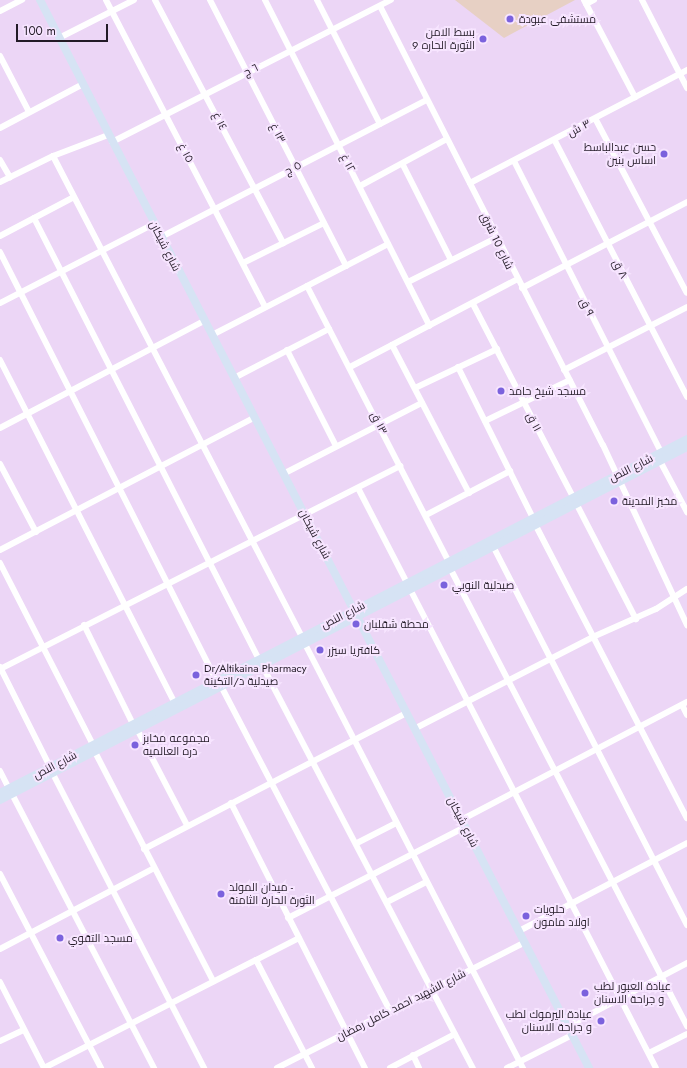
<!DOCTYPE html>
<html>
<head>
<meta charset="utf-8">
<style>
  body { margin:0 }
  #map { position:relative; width:687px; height:1068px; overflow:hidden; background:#ecd6f6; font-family:Jost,Cairo,sans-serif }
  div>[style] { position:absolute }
  .medical>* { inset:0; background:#e7d0c4 }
  .street>* { height:6px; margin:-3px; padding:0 3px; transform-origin:3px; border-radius:3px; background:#fff }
  .secondary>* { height:8px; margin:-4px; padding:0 4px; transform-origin:4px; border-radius:4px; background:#d6e3f4 }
  .dots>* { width:11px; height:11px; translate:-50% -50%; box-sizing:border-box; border:2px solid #f7e5ff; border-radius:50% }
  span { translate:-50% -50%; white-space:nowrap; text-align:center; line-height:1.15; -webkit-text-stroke:4px #f7e5ff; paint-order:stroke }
  .poi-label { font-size:11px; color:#231b27 }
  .left { translate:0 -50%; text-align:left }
  .right { translate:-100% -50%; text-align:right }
  .street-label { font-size:11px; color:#231b27 }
  .scale { position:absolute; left:16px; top:24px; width:92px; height:18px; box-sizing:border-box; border:2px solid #231b27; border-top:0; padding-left:5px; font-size:12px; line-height:14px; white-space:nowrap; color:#231b27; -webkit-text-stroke:3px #f7e5ff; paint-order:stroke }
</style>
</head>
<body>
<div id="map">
  <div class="medical">
    <i style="clip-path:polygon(455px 0,575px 0,504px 38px)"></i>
  </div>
  <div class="street">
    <i style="left:106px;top:0;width:346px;rotate:62.6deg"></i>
    <i style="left:155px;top:0;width:275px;rotate:62.2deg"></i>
    <i style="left:210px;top:0;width:299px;rotate:62.9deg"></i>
    <i style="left:265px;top:0;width:365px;rotate:63.2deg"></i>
    <i style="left:317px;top:0;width:139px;rotate:63.1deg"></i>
    <i style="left:584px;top:0;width:110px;rotate:62.3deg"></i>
    <i style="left:642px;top:0;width:99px;rotate:62.9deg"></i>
    <i style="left:586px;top:4px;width:9px;rotate:-27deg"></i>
    <i style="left:380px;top:6px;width:492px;rotate:63.1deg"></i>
    <i style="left:603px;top:445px;width:199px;rotate:65deg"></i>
    <i style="left:0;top:11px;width:25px;rotate:-27deg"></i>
    <i style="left:59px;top:38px;width:84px;rotate:-26.9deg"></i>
    <i style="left:0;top:56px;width:63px;rotate:62.6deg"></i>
    <i style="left:596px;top:120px;width:195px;rotate:62.3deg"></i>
    <i style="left:0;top:128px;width:94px;rotate:-27.9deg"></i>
    <i style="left:555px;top:141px;width:288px;rotate:62.7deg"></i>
    <i style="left:112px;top:142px;width:313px;rotate:-27deg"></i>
    <i style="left:53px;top:156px;width:542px;rotate:62.63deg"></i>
    <i style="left:0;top:160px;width:20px;rotate:60deg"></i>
    <i style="left:514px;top:161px;width:326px;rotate:63.2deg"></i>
    <i style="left:403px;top:165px;width:106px;rotate:63.2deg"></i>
    <i style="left:0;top:182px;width:59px;rotate:-26.1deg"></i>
    <i style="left:53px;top:156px;width:59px;rotate:-20.9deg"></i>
    <i style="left:470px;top:183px;width:245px;rotate:-27.5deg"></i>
    <i style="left:360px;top:186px;width:99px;rotate:-28.4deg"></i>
    <i style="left:34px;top:218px;width:496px;rotate:63deg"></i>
    <i style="left:0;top:236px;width:81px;rotate:-27.8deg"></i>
    <i style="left:161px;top:237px;width:298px;rotate:-27.3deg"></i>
    <i style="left:0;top:252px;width:481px;rotate:63.2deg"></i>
    <i style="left:243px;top:263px;width:90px;rotate:-26.3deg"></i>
    <i style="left:408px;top:282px;width:98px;rotate:-26.6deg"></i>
    <i style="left:307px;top:286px;width:310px;rotate:62.8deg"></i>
    <i style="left:522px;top:288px;width:186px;rotate:-27.5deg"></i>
    <i style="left:0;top:303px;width:173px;rotate:-27.2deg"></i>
    <i style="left:473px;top:304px;width:217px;rotate:62.6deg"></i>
    <i style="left:212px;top:335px;width:198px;rotate:-27.3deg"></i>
    <i style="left:392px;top:345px;width:167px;rotate:62.5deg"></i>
    <i style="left:287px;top:350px;width:108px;rotate:63deg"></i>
    <i style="left:0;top:360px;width:385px;rotate:63deg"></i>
    <i style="left:350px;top:367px;width:187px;rotate:-27.7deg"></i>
    <i style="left:458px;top:367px;width:169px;rotate:63.6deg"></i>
    <i style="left:564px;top:370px;width:138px;rotate:-27.1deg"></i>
    <i style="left:234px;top:378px;width:107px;rotate:-27.3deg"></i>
    <i style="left:415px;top:388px;width:91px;rotate:-25.4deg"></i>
    <i style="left:485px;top:421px;width:94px;rotate:-25.8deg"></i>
    <i style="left:0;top:428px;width:230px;rotate:-27.7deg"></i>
    <i style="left:660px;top:461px;width:58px;rotate:62.1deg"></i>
    <i style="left:0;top:464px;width:77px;rotate:62.1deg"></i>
    <i style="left:283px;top:474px;width:156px;rotate:-27.1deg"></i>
    <i style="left:358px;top:488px;width:107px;rotate:62.7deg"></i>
    <i style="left:576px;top:503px;width:131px;rotate:62.7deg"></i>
    <i style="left:426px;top:515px;width:95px;rotate:-27.6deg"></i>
    <i style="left:535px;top:524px;width:331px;rotate:62.7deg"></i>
    <i style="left:493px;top:546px;width:426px;rotate:62.9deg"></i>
    <i style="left:0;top:550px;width:286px;rotate:-27.5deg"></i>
    <i style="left:0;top:563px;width:204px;rotate:62.9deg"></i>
    <i style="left:450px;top:568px;width:516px;rotate:62.64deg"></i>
    <i style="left:410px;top:589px;width:538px;rotate:62.82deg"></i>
    <i style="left:84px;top:625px;width:110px;rotate:63.7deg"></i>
    <i style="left:305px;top:644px;width:477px;rotate:62.8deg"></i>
    <i style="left:262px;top:665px;width:455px;rotate:62.4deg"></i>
    <i style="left:0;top:667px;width:112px;rotate:63.4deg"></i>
    <i style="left:0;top:669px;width:449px;rotate:-26.9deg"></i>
    <i style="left:221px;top:686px;width:365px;rotate:62.5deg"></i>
    <i style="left:682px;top:705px;width:11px;rotate:63deg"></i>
    <i style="left:137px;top:729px;width:108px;rotate:62.5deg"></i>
    <i style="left:414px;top:729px;width:203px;rotate:-27.2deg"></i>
    <i style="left:595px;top:636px;width:67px;rotate:-23.9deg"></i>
    <i style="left:656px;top:609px;width:37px;rotate:-33deg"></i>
    <i style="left:95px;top:752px;width:258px;rotate:62.7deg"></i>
    <i style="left:0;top:771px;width:20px;rotate:63deg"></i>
    <i style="left:53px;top:774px;width:331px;rotate:62.8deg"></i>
    <i style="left:12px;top:794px;width:309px;rotate:62.6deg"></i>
    <i style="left:231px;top:803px;width:297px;rotate:63.2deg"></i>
    <i style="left:461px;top:820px;width:255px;rotate:-27.6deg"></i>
    <i style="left:357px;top:843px;width:44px;rotate:-27.1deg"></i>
    <i style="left:144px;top:849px;width:295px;rotate:-27.4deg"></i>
    <i style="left:0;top:874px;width:219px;rotate:62.5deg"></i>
    <i style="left:387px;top:902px;width:44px;rotate:-27.1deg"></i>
    <i style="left:288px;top:918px;width:199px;rotate:-27.2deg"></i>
    <i style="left:519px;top:931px;width:190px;rotate:-27.6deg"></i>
    <i style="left:0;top:949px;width:174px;rotate:-27.7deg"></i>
    <i style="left:256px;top:960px;width:122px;rotate:62.6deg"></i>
    <i style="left:0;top:982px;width:97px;rotate:62.9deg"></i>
    <i style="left:568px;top:1026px;width:135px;rotate:-27.9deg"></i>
    <i style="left:0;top:1041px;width:26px;rotate:-25deg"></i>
    <i style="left:649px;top:1053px;width:42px;rotate:-26.6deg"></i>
    <i style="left:413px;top:1055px;width:14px;rotate:65deg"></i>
    <i style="left:44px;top:1068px;width:286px;rotate:-27deg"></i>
    <i style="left:277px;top:1068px;width:278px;rotate:-26.9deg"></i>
    <i style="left:390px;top:1068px;width:73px;rotate:-27.6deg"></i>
    <i style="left:507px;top:1068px;width:73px;rotate:-26.9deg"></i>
  </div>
  <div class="secondary">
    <i style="left:40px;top:0;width:1201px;rotate:62.79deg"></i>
    <i style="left:0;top:793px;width:773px;rotate:-27.26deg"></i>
    <i style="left:0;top:800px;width:772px;rotate:-27.2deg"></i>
  </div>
  <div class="dots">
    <i style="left:510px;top:19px;background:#7b62dd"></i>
    <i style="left:483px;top:39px;background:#7b62dd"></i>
    <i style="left:664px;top:154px;background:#7b62dd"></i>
    <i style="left:501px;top:391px;background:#7b62dd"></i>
    <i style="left:614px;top:501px;background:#7b62dd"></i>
    <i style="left:444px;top:585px;background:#7b62dd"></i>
    <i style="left:356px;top:624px;background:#7b62dd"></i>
    <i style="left:320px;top:650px;background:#7b62dd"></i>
    <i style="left:196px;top:675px;background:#7b62dd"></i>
    <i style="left:135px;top:745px;background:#7b62dd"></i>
    <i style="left:221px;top:894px;background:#7b62dd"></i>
    <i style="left:526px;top:916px;background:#7b62dd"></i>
    <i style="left:60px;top:938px;background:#7b62dd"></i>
    <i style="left:585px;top:993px;background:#7b62dd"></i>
    <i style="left:601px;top:1021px;background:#7b62dd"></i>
  </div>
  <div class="poi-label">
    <span class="left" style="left:519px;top:19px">مستشفى عبودة</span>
    <span class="right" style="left:475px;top:39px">بسط الامن<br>الثورة الحاره 9</span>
    <span class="right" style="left:656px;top:154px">حسن عبدالباسط<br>اساس بنين</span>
    <span class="left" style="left:509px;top:391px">مسجد شيخ حامد</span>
    <span class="left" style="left:622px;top:501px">مخبز المدينة</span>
    <span class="left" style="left:452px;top:585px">صيدلية النوبي</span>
    <span class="left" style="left:364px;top:624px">محطة شقلبان</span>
    <span class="left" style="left:328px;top:650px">كافتريا سيزر</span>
    <span class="left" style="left:204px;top:675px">Dr/Altikaina Pharmacy<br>صيدلية د/التكينة</span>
    <span class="left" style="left:143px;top:745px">مجموعه مخابز<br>دره العالميه</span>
    <span class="left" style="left:229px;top:894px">ميدان المولد -<br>الثورة الحارة الثامنة</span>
    <span class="left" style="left:534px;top:916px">حلويات<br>اولاد مامون</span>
    <span class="left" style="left:68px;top:938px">مسجد التقوي</span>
    <span class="left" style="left:594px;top:993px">عيادة العبور لطب<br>و جراحة الاسنان</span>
    <span class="right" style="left:592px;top:1021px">عيادة اليرموك لطب<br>و جراحة الاسنان</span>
  </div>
  <div class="street-label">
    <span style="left:251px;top:70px;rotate:-26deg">٦ ج</span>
    <span style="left:220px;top:121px;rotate:64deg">١٤ غ</span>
    <span style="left:579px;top:128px;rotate:-28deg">٣ ش</span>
    <span style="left:278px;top:133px;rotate:62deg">١٣ غ</span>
    <span style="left:186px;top:153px;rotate:62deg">١٥ غ</span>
    <span style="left:348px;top:163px;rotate:62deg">١٢ غ</span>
    <span style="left:293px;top:168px;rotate:-27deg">٥ ج</span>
    <span style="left:497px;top:241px;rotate:64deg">شارع 10 شرق</span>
    <span style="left:165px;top:246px;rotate:63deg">شارع شيكان</span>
    <span style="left:620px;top:269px;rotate:62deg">٨ ق</span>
    <span style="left:587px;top:307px;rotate:63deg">٩ ق</span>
    <span style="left:534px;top:422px;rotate:63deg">١١ ق</span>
    <span style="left:379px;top:423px;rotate:63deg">١٣ ق</span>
    <span style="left:631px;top:468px;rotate:-27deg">شارع النص</span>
    <span style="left:315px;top:534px;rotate:62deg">شارع شيكان</span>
    <span style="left:343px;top:615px;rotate:-27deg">شارع النص</span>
    <span style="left:55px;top:765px;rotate:-28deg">شارع النص</span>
    <span style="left:463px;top:822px;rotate:63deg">شارع شيكان</span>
    <span style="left:401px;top:1005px;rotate:-27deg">شارع الشهيد احمد كامل رمضان</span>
  </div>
  <div class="scale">100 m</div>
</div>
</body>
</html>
